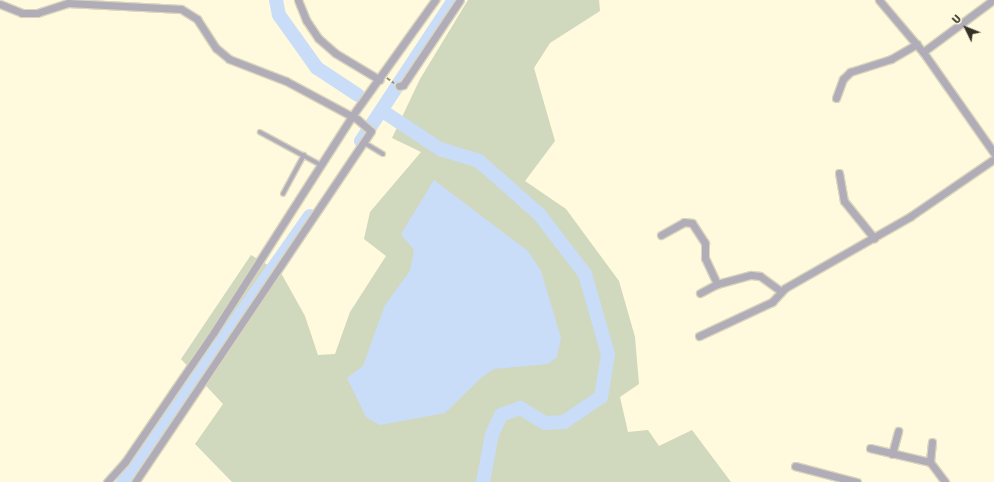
<!DOCTYPE html>
<html>
<head>
<meta charset="utf-8">
<style>
  body { margin:0 }
  #map { position:relative; width:994px; height:482px; overflow:hidden; background:#fff9dd; font-family:Signika,sans-serif }
  div>[style] { position:absolute }
  .green>* { inset:0; background:#d0d8be }
  .water>* { inset:0; background:#c9ddf9 }
  .river>* { height:14px; margin:-7px; padding:0 7px; transform-origin:7px; border-radius:7px; background:#c9ddf9 }
  .path>* { height:1.5px; margin-top:-0.75px; transform-origin:0; background:repeating-linear-gradient(90deg,#938f7d 0 4px,transparent 0 6px) }
  .roads { filter:drop-shadow(1px 0 #dad5bc) drop-shadow(-1px 0 #dad5bc) drop-shadow(0 1px #dad5bc) drop-shadow(0 -1px #dad5bc) }
  .lane>* { height:3.5px; margin:-1.75px; padding:0 1.75px; transform-origin:1.75px; border-radius:1.75px; background:#b0adb8 }
  .street>* { height:7px; margin:-3.5px; padding:0 3.5px; transform-origin:3.5px; border-radius:3.5px; background:#b0adb8 }
  span { translate:-50% -50%; white-space:nowrap; text-align:center; line-height:1.15; -webkit-text-stroke:3px #fff9dd; paint-order:stroke }
  .north { position:absolute; left:946px; top:8px; width:40px; height:40px; -webkit-text-stroke:3px #fff9dd; paint-order:stroke; rotate:313deg; font-size:11px; font-weight:700; line-height:16px; text-align:center; color:#333127 }
  .north::after { content:''; display:block; margin:auto; width:14px; height:18px; background:#333127; clip-path:polygon(50% 0,100% 100%,50% 72%,0 100%) }
</style>
</head>
<body>
<div id="map">
  <div class="green">
    <i style="clip-path:polygon(468px 0,599px 0,600px 11px,550px 43px,534px 68px,555px 141px,525px 181px,566px 209px,619px 281px,635px 337px,639px 384px,620px 397px,628px 432px,648px 430px,659px 446px,692px 430px,731px 482px,232px 482px,195px 444px,223px 404px,181px 359px,251px 255px,281px 273px,305px 316px,318px 355px,335px 354px,350px 312px,386px 256px,364px 239px,370px 212px,421px 152px,392px 138px,420px 79px)"></i>
  </div>
  <div class="water">
    <i style="clip-path:polygon(434px 180px,528px 251px,541px 271px,561px 338px,557px 357px,548px 364px,494px 369px,482px 377px,445px 413px,380px 425px,366px 417px,347px 378px,363px 366px,385px 305px,410px 271px,414px 250px,401px 234px)"></i>
  </div>
  <div class="river">
    <i style="left:276px;top:0;width:15px;rotate:79deg"></i>
    <i style="left:279px;top:15px;width:65px;rotate:54.4deg"></i>
    <i style="left:317px;top:68px;width:49px;rotate:33.4deg"></i>
    <i style="left:387px;top:114px;width:64px;rotate:33.4deg"></i>
    <i style="left:440px;top:149px;width:41px;rotate:17.1deg"></i>
    <i style="left:479px;top:161px;width:80px;rotate:41.5deg"></i>
    <i style="left:539px;top:214px;width:76px;rotate:52.5deg"></i>
    <i style="left:585px;top:274px;width:83px;rotate:74deg"></i>
    <i style="left:608px;top:354px;width:44px;rotate:99.2deg"></i>
    <i style="left:601px;top:397px;width:45px;rotate:146deg"></i>
    <i style="left:564px;top:422px;width:19px;rotate:177deg"></i>
    <i style="left:545px;top:423px;width:29px;rotate:-149deg"></i>
    <i style="left:520px;top:408px;width:20px;rotate:160deg"></i>
    <i style="left:501px;top:415px;width:21px;rotate:115deg"></i>
    <i style="left:492px;top:434px;width:49px;rotate:100.6deg"></i>
    <i style="left:361px;top:141px;width:169px;rotate:-56.6deg"></i>
    <i style="left:123px;top:482px;width:325px;rotate:-54.9deg"></i>
  </div>
  <div class="path">
    <i style="left:387px;top:78px;width:9px;rotate:36deg"></i>
  </div>
  <div class="roads">
    <div class="lane">
      <i style="left:260px;top:132px;width:69px;rotate:28.4deg"></i>
      <i style="left:365px;top:143px;width:21px;rotate:31deg"></i>
      <i style="left:283px;top:194px;width:44px;rotate:-61.7deg"></i>
    </div>
    <div class="street">
      <i style="left:298px;top:0;width:22px;rotate:68deg"></i>
      <i style="left:306px;top:20px;width:22px;rotate:56deg"></i>
      <i style="left:318px;top:38px;width:23px;rotate:41deg"></i>
      <i style="left:335px;top:53px;width:52px;rotate:31deg"></i>
      <i style="left:879px;top:0;width:68px;rotate:49.8deg"></i>
      <i style="left:923px;top:52px;width:123px;rotate:54.9deg"></i>
      <i style="left:0;top:4px;width:24px;rotate:22deg"></i>
      <i style="left:22px;top:13px;width:15px"></i>
      <i style="left:37px;top:13px;width:33px;rotate:-18deg"></i>
      <i style="left:68px;top:3px;width:113px;rotate:3deg"></i>
      <i style="left:181px;top:9px;width:19px;rotate:32deg"></i>
      <i style="left:197px;top:19px;width:35px;rotate:57deg"></i>
      <i style="left:216px;top:48px;width:17px;rotate:40deg"></i>
      <i style="left:229px;top:59px;width:61px;rotate:21.1deg"></i>
      <i style="left:286px;top:81px;width:81px;rotate:28.2deg"></i>
      <i style="left:357px;top:119px;width:18px;rotate:41deg"></i>
      <i style="left:371px;top:131px;width:423px;rotate:123.9deg"></i>
      <i style="left:923px;top:52px;width:87px;rotate:-36.6deg"></i>
      <i style="left:399px;top:86px;width:4px;rotate:-14deg"></i>
      <i style="left:403px;top:85px;width:102px;rotate:-56.2deg"></i>
      <i style="left:836px;top:98px;width:20px;rotate:-70deg"></i>
      <i style="left:843px;top:79px;width:10px;rotate:-45deg"></i>
      <i style="left:850px;top:72px;width:43px;rotate:-17.6deg"></i>
      <i style="left:891px;top:59px;width:30px;rotate:-30deg"></i>
      <i style="left:839px;top:173px;width:28px;rotate:80deg"></i>
      <i style="left:844px;top:201px;width:48px;rotate:51deg"></i>
      <i style="left:661px;top:235px;width:26px;rotate:-29deg"></i>
      <i style="left:684px;top:222px;width:8px;rotate:7deg"></i>
      <i style="left:692px;top:223px;width:24px;rotate:57deg"></i>
      <i style="left:705px;top:243px;width:15px;rotate:90deg"></i>
      <i style="left:705px;top:258px;width:29px;rotate:65deg"></i>
      <i style="left:700px;top:293px;width:19px;rotate:-28deg"></i>
      <i style="left:717px;top:284px;width:35px;rotate:-15deg"></i>
      <i style="left:751px;top:275px;width:9px;rotate:6deg"></i>
      <i style="left:760px;top:276px;width:26px;rotate:36deg"></i>
      <i style="left:699px;top:336px;width:81px;rotate:-25deg"></i>
      <i style="left:772px;top:302px;width:19px;rotate:-47deg"></i>
      <i style="left:785px;top:288px;width:145px;rotate:-29.7deg"></i>
      <i style="left:911px;top:216px;width:101px;rotate:-34.5deg"></i>
      <i style="left:932px;top:442px;width:20px;rotate:96deg"></i>
      <i style="left:930px;top:462px;width:25px;rotate:53deg"></i>
      <i style="left:870px;top:448px;width:62px;rotate:13.1deg"></i>
      <i style="left:892px;top:454px;width:24px;rotate:-75deg"></i>
      <i style="left:795px;top:466px;width:64px;rotate:14.5deg"></i>
      <i style="left:107px;top:482px;width:27px;rotate:-48deg"></i>
      <i style="left:125px;top:462px;width:158px;rotate:-55.6deg"></i>
      <i style="left:214px;top:332px;width:256px;rotate:-57.4deg"></i>
      <i style="left:352px;top:116px;width:143px;rotate:-54.4deg"></i>
    </div>
  </div>
  <div class="north">U</div>
</div>
</body>
</html>
